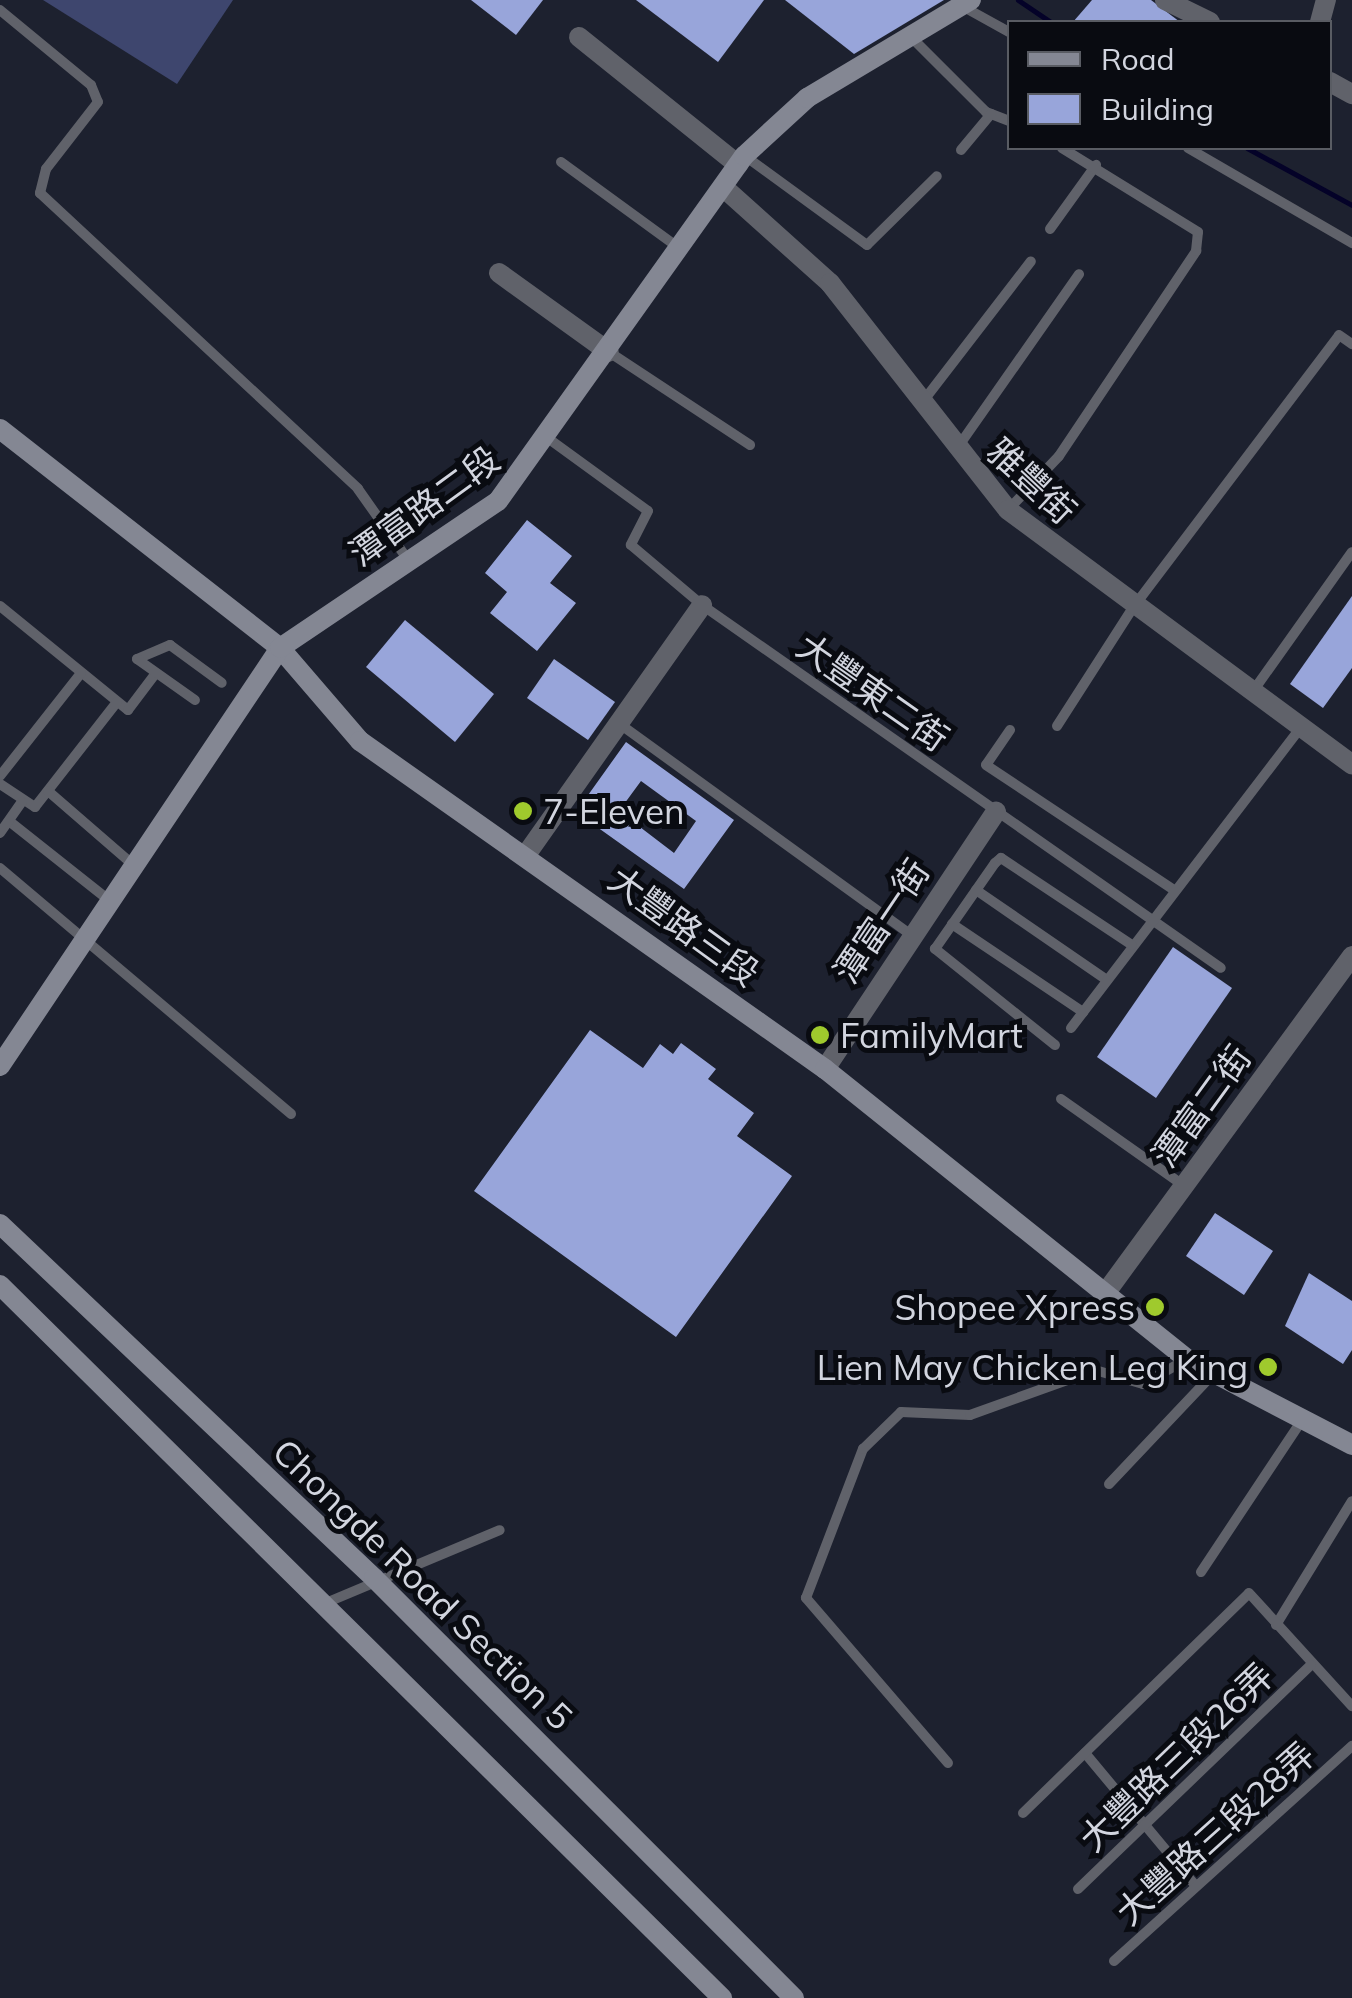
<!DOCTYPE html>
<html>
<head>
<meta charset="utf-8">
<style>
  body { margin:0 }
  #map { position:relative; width:1352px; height:1998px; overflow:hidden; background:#1d212f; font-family:Mulish,"Noto Sans TC",sans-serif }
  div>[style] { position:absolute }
  .green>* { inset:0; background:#3e466e }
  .stream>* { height:5px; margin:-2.5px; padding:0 2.5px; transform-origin:2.5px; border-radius:2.5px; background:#040228 }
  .building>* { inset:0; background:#98a5da }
  .lane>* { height:10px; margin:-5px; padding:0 5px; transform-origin:5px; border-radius:5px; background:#60626a }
  .street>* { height:20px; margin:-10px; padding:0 10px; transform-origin:10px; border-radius:10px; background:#60626a }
  .secondary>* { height:20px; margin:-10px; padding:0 10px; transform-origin:10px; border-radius:10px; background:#848793 }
  .dots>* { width:28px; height:28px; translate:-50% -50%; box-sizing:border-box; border:5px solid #090b11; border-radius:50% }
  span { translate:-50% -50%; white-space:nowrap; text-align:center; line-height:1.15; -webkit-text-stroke:10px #090b11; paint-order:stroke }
  .street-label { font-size:35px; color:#d2d5df }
  .poi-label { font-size:35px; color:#d2d5df }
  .left { translate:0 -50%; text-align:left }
  .right { translate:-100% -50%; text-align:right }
  .legend { position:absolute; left:1007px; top:20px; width:325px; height:130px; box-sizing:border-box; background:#090b11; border:2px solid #595c63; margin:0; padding:12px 18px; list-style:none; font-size:30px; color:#d2d5df }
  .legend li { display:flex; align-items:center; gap:20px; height:50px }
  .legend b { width:50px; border:2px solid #595c63 }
</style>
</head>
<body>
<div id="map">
  <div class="green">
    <i style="clip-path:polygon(43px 0,233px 0,177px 84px)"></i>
  </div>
  <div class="stream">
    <i style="left:1018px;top:0;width:40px;rotate:34deg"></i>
    <i style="left:1247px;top:148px;width:119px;rotate:28.5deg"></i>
  </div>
  <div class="building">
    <i style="clip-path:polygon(471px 0,543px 0,516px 35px)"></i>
    <i style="clip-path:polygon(636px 0,764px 0,718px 62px)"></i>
    <i style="clip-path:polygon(785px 0,944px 0,854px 54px)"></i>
    <i style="clip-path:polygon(1092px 0,1151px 0,1180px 22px,1073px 22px)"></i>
    <i style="clip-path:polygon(527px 520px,572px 556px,550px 583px,576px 603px,537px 651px,490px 613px,507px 592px,485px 573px)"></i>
    <i style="clip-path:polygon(1352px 596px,1352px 668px,1323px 708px,1290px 684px)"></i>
    <i style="clip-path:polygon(405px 620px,494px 694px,455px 742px,366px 667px)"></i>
    <i style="clip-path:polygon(554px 659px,615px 702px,588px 740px,527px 698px)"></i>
    <i style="clip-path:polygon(evenodd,626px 742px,734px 820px,684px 889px,576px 812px,626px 742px,641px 781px,696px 821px,674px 853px,619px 811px,641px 781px)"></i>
    <i style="clip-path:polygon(1173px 947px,1232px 988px,1156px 1098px,1097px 1057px)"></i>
    <i style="clip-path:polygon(590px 1030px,643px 1068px,660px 1044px,673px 1054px,681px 1043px,716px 1069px,708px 1079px,754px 1113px,737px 1136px,792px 1176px,676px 1337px,474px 1191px)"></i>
    <i style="clip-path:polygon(1215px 1213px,1273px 1251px,1244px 1295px,1186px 1256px)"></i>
    <i style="clip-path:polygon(1309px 1273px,1352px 1301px,1352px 1350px,1343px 1364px,1285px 1326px)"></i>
  </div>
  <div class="lane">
    <i style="left:962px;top:6px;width:54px;rotate:29deg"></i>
    <i style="left:0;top:10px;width:118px;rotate:39.5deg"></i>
    <i style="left:91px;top:85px;width:18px;rotate:68deg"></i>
    <i style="left:98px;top:102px;width:85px;rotate:127.8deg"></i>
    <i style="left:46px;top:169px;width:25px;rotate:104deg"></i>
    <i style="left:40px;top:193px;width:434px;rotate:42.9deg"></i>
    <i style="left:358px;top:489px;width:87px;rotate:54.8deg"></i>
    <i style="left:909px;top:35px;width:109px;rotate:45deg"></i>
    <i style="left:986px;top:112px;width:25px;rotate:21deg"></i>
    <i style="left:1188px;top:148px;width:190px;rotate:30.1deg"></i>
    <i style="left:961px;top:150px;width:47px;rotate:-50.2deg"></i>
    <i style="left:745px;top:156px;width:151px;rotate:36.1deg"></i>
    <i style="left:867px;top:245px;width:98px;rotate:-44.6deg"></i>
    <i style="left:561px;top:162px;width:146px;rotate:36.1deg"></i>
    <i style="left:1050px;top:229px;width:79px;rotate:-54.3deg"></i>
    <i style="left:609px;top:352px;width:169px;rotate:33.4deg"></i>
    <i style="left:921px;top:404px;width:180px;rotate:-52.4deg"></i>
    <i style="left:549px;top:439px;width:122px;rotate:36deg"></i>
    <i style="left:648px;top:511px;width:38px;rotate:117deg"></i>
    <i style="left:631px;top:545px;width:93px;rotate:40.2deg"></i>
    <i style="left:702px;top:605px;width:633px;rotate:34.97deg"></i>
    <i style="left:958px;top:447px;width:211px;rotate:-55deg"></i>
    <i style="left:1008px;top:510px;width:74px;rotate:-46.6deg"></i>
    <i style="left:1059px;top:456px;width:247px;rotate:-56.2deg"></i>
    <i style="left:1196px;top:251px;width:19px;rotate:-84deg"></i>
    <i style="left:1198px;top:232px;width:160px;rotate:-148.3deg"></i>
    <i style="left:0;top:606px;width:165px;rotate:39.1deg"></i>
    <i style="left:128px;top:710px;width:46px;rotate:-52.9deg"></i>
    <i style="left:137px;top:659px;width:36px;rotate:-23deg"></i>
    <i style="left:170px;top:645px;width:64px;rotate:36.2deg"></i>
    <i style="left:137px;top:659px;width:71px;rotate:35.3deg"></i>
    <i style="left:1251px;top:694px;width:174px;rotate:-54.6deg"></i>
    <i style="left:617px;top:722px;width:359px;rotate:35.9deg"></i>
    <i style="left:1057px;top:726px;width:139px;rotate:-57.3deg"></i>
    <i style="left:1132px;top:609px;width:343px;rotate:-52.9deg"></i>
    <i style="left:1339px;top:335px;width:16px;rotate:35deg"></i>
    <i style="left:1010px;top:730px;width:42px;rotate:124.4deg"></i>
    <i style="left:986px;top:765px;width:226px;rotate:33.6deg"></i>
    <i style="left:0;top:776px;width:131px;rotate:-51.8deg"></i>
    <i style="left:0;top:784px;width:42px;rotate:33.3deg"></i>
    <i style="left:35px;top:807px;width:133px;rotate:-52deg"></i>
    <i style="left:48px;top:791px;width:108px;rotate:40.9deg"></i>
    <i style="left:9px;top:821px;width:124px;rotate:38.4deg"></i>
    <i style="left:0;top:833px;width:38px;rotate:-55deg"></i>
    <i style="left:0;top:868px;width:381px;rotate:40.2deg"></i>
    <i style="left:976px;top:890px;width:159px;rotate:34.5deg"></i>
    <i style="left:952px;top:924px;width:158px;rotate:33.9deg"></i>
    <i style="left:1071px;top:1028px;width:377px;rotate:-52.6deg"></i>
    <i style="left:1055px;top:1045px;width:154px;rotate:-141.3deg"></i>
    <i style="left:935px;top:949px;width:105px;rotate:-55.1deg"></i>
    <i style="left:995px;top:863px;width:8px;rotate:-40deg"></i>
    <i style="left:1001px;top:858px;width:157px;rotate:33.6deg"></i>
    <i style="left:1061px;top:1099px;width:149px;rotate:35.2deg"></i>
    <i style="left:1109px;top:1484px;width:149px;rotate:-46.6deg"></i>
    <i style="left:1201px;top:1572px;width:179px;rotate:-56.4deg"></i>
    <i style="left:328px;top:1602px;width:186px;rotate:-22.7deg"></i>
    <i style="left:1276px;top:1625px;width:145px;rotate:-58.5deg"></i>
    <i style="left:1085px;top:1753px;width:173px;rotate:50.2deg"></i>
    <i style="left:948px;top:1763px;width:218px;rotate:-130.7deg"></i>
    <i style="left:806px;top:1598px;width:160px;rotate:-69.1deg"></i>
    <i style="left:863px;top:1449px;width:53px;rotate:-44.2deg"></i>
    <i style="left:901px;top:1412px;width:69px;rotate:2.5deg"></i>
    <i style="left:970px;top:1415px;width:133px;rotate:-19.8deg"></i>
    <i style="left:1095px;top:1370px;width:50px;rotate:16.3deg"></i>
    <i style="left:1143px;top:1384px;width:51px;rotate:-29.6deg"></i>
    <i style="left:1023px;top:1813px;width:315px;rotate:-44.2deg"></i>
    <i style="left:1249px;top:1593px;width:153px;rotate:47.7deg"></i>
    <i style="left:1078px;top:1889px;width:323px;rotate:-43.9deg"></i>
    <i style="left:1114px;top:1961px;width:321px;rotate:-42.1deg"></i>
  </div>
  <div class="street">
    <i style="left:1165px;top:0;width:50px;rotate:26.1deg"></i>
    <i style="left:1320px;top:22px;width:23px;rotate:-75deg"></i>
    <i style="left:579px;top:37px;width:204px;rotate:38.8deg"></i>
    <i style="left:1330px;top:82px;width:25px;rotate:29deg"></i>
    <i style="left:723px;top:187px;width:144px;rotate:41.9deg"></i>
    <i style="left:830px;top:283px;width:288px;rotate:51.9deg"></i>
    <i style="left:1008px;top:510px;width:428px;rotate:36.5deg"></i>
    <i style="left:499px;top:273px;width:135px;rotate:35.7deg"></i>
    <i style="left:528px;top:852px;width:302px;rotate:-54.8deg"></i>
    <i style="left:825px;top:1069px;width:309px;rotate:-56.4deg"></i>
    <i style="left:1104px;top:1295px;width:420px;rotate:-53.8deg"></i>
  </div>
  <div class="secondary">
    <i style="left:0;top:429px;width:355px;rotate:38deg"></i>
    <i style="left:280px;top:648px;width:123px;rotate:49.3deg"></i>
    <i style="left:360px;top:741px;width:569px;rotate:35.2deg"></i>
    <i style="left:825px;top:1069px;width:464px;rotate:38.7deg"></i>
    <i style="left:1187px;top:1359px;width:186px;rotate:27.5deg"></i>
    <i style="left:0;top:1066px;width:503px;rotate:-56.18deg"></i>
    <i style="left:280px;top:648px;width:263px;rotate:-34deg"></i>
    <i style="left:498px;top:501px;width:424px;rotate:-54.5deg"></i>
    <i style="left:744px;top:156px;width:86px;rotate:-42.6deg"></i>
    <i style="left:807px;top:98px;width:191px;rotate:-30.9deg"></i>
    <i style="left:0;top:1224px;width:515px;rotate:43.43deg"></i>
    <i style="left:374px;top:1578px;width:594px;rotate:45deg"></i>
    <i style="left:0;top:1285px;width:1015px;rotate:44.64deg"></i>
  </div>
  <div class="dots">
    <i style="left:523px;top:811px;background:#9fca2d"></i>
    <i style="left:820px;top:1035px;background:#9fca2d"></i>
    <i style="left:1155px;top:1307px;background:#9fca2d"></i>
    <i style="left:1268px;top:1367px;background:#9fca2d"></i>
  </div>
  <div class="street-label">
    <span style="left:1032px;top:481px;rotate:43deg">雅豐街</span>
    <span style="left:424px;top:506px;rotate:-36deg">潭富路二段</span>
    <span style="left:873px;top:692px;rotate:35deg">大豐東二街</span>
    <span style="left:881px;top:921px;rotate:-56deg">潭富一街</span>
    <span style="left:684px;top:926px;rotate:36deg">大豐路三段</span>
    <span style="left:1201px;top:1106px;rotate:-54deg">潭富二街</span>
    <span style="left:423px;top:1584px;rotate:44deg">Chongde Road Section 5</span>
    <span style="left:1176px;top:1757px;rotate:-44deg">大豐路三段26弄</span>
    <span style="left:1215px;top:1833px;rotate:-42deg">大豐路三段28弄</span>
  </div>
  <div class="poi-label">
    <span class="left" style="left:543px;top:811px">7-Eleven</span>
    <span class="left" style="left:840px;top:1035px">FamilyMart</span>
    <span class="right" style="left:1135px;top:1307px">Shopee Xpress</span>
    <span class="right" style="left:1248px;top:1367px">Lien May Chicken Leg King</span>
  </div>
  <ul class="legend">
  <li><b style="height:12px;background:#848793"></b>Road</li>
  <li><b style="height:28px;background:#98a5da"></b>Building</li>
  </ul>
</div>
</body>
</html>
